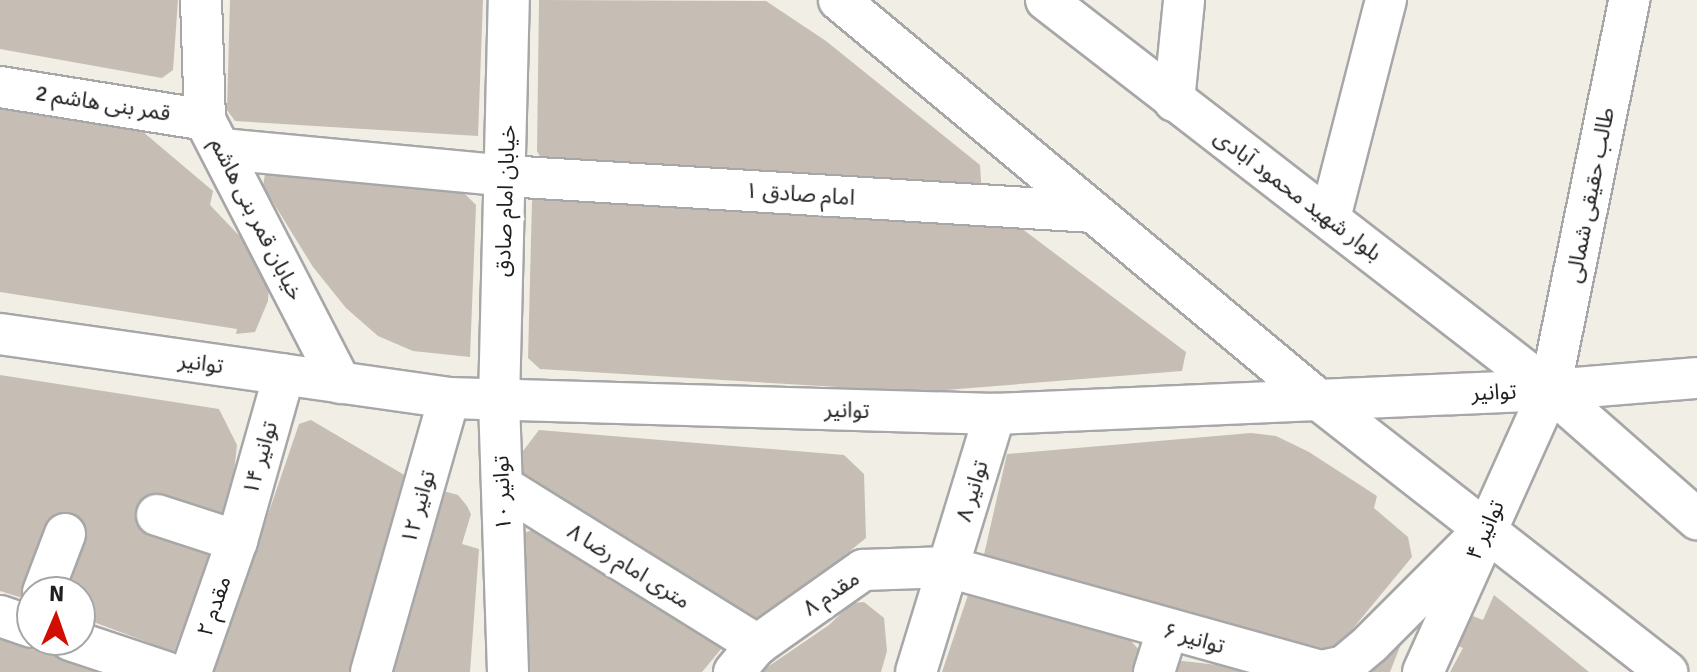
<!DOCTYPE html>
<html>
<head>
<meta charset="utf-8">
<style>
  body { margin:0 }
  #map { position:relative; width:1697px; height:672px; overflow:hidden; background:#f1eee6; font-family:Signika,"Noto Sans Arabic",sans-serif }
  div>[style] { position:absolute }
  .building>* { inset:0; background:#c6beb5 }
  .roads { filter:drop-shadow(2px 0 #a7a7a7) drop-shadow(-2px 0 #a7a7a7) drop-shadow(0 2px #a7a7a7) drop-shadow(0 -2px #a7a7a7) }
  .minor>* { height:40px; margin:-20px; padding:0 20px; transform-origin:20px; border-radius:20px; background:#fff }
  span { translate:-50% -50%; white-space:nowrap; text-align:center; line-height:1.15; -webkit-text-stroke:7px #fff; paint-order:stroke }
  .street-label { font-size:22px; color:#202020 }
  .north { position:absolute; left:16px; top:576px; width:80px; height:80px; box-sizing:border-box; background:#fff; border:2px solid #a6a6a6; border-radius:50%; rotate:2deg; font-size:22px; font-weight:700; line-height:32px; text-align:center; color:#202020 }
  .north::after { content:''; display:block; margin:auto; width:28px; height:36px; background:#d00f00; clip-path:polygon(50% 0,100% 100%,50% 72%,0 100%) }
</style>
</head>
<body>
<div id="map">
  <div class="building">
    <i style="clip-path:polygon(0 0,178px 0,173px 70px,162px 78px,0 49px)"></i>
    <i style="clip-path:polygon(230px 0,483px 0,478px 136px,235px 121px,227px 110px)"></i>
    <i style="clip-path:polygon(539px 0,766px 1px,826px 41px,980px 165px,982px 195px,650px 165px,543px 162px,537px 151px)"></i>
    <i style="clip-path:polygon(0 107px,142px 131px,213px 191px,210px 205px,249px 246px,269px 284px,268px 301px,255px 332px,236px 334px,237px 329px,0 292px)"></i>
    <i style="clip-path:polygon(265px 174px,461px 190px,476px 205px,470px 357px,413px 351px,378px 336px,346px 308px,313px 267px,263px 186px)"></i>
    <i style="clip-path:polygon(538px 193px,1021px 228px,1186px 352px,1182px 371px,921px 392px,540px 369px,528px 358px,532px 201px)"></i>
    <i style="clip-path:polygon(0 375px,219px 409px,237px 445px,231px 499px,174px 652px,80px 617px,80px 592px,47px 592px,32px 601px,0 591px)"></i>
    <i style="clip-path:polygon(311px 420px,406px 476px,354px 672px,214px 672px,299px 424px)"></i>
    <i style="clip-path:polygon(539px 430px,844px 455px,864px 474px,866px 538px,760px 623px,748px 621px,522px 479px,523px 451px)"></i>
    <i style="clip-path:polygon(1251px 433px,1276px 436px,1309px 452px,1377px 496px,1374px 508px,1408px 537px,1412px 557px,1341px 643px,1314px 653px,983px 559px,1007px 454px)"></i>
    <i style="clip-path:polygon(443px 491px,458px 495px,467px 506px,471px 514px,462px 544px,479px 549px,470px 672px,381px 672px)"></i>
    <i style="clip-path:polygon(540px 526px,727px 642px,702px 672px,530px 672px,525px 533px)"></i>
    <i style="clip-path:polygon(969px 592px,1124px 633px,1140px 651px,1133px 672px,942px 672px)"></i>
    <i style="clip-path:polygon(1494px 595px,1589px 672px,1450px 672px,1463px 648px,1448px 642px,1462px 612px,1483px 620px)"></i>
    <i style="clip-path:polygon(864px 602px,884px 618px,887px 651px,881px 672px,760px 672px,829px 625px,852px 603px)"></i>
    <i style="clip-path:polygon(0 628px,32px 642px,29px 648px,111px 672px,0 672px)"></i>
    <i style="clip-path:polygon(1390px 636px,1401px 644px,1390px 672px,1355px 672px)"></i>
    <i style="clip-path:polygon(1174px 660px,1262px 670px,1262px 672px,1169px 672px)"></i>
  </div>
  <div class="roads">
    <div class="minor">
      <i style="left:201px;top:0;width:120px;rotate:88.1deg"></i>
      <i style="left:205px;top:120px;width:296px;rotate:62.7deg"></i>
      <i style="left:839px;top:0;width:620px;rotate:39.83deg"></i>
      <i style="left:1315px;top:397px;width:447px;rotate:38deg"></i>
      <i style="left:1046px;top:0;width:637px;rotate:37.73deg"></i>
      <i style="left:1550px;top:390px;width:196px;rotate:41.3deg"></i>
      <i style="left:0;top:87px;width:208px;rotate:9.1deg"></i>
      <i style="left:1174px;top:101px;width:101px;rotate:-84.3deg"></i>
      <i style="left:223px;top:149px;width:284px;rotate:5.4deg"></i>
      <i style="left:506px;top:176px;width:588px;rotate:3.51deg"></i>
      <i style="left:1330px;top:218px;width:225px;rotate:-75.6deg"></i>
      <i style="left:0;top:334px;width:454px;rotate:8.1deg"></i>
      <i style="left:449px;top:398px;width:546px;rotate:1.68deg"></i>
      <i style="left:995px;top:414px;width:556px;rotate:-2.48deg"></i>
      <i style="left:1550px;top:390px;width:147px;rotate:-4.7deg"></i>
      <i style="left:502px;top:486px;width:301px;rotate:31.9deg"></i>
      <i style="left:157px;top:515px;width:84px;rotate:18deg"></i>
      <i style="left:43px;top:592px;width:62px;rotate:-69.2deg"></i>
      <i style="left:0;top:616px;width:34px;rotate:19deg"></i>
      <i style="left:70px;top:640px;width:101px;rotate:18.4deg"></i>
      <i style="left:191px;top:672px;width:139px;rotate:-70.7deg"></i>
      <i style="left:237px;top:541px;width:173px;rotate:-74.2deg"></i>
      <i style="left:371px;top:672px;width:285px;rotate:-74.1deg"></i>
      <i style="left:508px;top:672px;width:271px;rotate:-91.9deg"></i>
      <i style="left:499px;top:401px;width:401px;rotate:-88.6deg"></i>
      <i style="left:734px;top:672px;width:35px;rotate:-50deg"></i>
      <i style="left:757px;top:645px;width:130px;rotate:-35.3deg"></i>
      <i style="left:863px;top:570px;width:85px;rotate:-2deg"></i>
      <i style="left:948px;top:567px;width:387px;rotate:15.6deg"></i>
      <i style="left:1321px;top:671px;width:24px;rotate:-12deg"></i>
      <i style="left:1344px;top:666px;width:35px;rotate:-40deg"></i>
      <i style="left:1371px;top:643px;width:161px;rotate:-45deg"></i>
      <i style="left:916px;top:672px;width:270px;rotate:-73deg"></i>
      <i style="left:1154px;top:672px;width:43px;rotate:-72.4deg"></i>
      <i style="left:1423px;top:672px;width:309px;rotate:-65.8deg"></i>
      <i style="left:1550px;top:390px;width:398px;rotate:-78.5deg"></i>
    </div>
  </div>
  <div class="street-label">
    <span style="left:103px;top:103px;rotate:9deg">قمر بنی هاشم 2</span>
    <span style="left:800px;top:194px;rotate:4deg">امام صادق ۱</span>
    <span style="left:1298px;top:195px;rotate:37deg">بلوار شهید محمود آبادی</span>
    <span style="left:1590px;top:195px;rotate:-79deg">طالب حقیقی شمالی</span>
    <span style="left:505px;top:201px;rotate:-88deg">خیابان امام صادق</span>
    <span style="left:257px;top:219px;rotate:63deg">خیابان قمر بنی هاشم</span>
    <span style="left:201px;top:363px;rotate:8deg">توانیر</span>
    <span style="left:1494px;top:392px;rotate:-2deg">توانیر</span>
    <span style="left:847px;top:410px;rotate:2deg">توانیر</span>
    <span style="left:260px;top:458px;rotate:-74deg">توانیر ۱۴</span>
    <span style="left:972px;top:491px;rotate:-73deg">توانیر ۸</span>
    <span style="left:502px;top:493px;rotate:-92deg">توانیر ۱۰</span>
    <span style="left:418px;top:507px;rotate:-74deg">توانیر ۱۲</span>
    <span style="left:1485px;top:530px;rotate:-66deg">توانیر ۴</span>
    <span style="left:629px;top:566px;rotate:32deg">۸ متری امام رضا</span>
    <span style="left:831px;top:593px;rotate:-34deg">مقدم ۸</span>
    <span style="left:214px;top:606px;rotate:-71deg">مقدم ۲</span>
    <span style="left:1194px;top:638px;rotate:16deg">توانیر ۶</span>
  </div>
  <div class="north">N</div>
</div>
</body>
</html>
